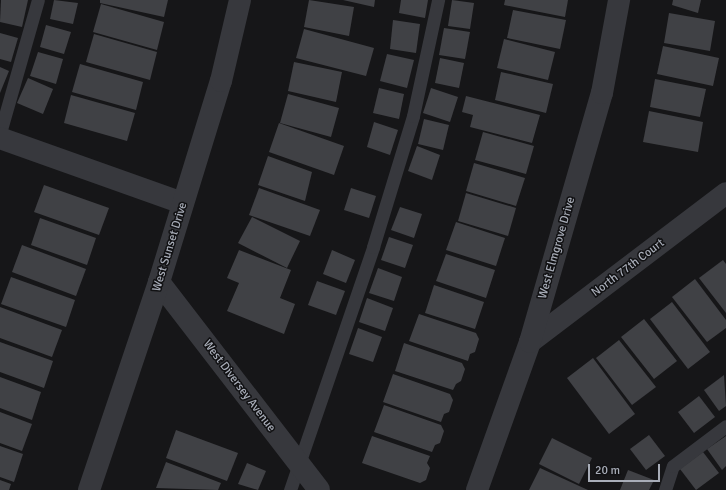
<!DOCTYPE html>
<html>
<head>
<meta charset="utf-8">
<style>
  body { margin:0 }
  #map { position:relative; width:726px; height:490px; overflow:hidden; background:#161618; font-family:Signika,sans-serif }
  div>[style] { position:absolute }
  .building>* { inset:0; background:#404145 }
  .lane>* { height:13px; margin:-6.5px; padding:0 6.5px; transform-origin:6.5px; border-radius:6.5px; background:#37383d }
  .street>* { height:22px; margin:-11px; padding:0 11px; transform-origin:11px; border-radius:11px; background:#37383d }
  span { translate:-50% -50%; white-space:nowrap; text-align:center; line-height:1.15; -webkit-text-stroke:3px #111113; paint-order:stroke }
  .street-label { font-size:12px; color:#a8adb8 }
  .scale { position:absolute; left:588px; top:464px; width:72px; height:18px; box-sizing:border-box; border:2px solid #a8adb8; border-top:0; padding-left:5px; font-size:12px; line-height:14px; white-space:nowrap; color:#a8adb8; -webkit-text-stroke:3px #111113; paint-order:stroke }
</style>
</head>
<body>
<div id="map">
  <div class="building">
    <i style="clip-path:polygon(1px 0,28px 0,22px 27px,0 22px)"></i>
    <i style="clip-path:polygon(54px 0,78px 3px,73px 24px,50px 19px)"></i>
    <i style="clip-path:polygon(100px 0,168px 0,164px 17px,100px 3px)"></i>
    <i style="clip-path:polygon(309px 0,354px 7px,349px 36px,304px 27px)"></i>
    <i style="clip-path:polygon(343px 0,375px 0,374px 7px)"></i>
    <i style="clip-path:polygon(401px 0,428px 0,425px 18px,399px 13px)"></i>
    <i style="clip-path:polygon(452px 0,474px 3px,470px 29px,448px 26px)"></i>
    <i style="clip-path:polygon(505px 0,568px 0,565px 17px,504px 5px)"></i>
    <i style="clip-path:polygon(673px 0,701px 0,698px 13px,672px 5px)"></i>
    <i style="clip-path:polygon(101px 4px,164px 22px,157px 50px,93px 32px)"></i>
    <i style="clip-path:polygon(513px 10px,566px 20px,560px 49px,507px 38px)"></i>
    <i style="clip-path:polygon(669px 13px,715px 21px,710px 51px,664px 43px)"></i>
    <i style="clip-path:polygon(393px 20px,420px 24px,416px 53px,390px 49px)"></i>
    <i style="clip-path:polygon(46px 25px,71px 32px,64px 54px,40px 47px)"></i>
    <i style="clip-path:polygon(444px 28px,470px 32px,465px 59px,439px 55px)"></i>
    <i style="clip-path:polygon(304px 29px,374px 48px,366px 76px,296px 58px)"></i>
    <i style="clip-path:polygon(0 33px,18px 38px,11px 62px,0 59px)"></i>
    <i style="clip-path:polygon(94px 34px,157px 52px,150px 80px,86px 62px)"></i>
    <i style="clip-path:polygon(504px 39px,555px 52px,548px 80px,497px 68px)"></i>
    <i style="clip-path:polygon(663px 46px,719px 58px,713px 86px,657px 74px)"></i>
    <i style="clip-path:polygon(38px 52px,63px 59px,56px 84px,30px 76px)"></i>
    <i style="clip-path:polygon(387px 54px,414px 60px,407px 88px,380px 81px)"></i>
    <i style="clip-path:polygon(440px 58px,464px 63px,459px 88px,435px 83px)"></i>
    <i style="clip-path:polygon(294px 62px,342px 72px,336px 102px,288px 91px)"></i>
    <i style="clip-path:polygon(80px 64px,143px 82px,136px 110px,72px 92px)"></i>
    <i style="clip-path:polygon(0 67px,9px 71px,0 93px)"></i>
    <i style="clip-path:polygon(501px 72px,553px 84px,546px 113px,495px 100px)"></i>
    <i style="clip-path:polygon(28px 78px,53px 89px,43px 114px,17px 103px)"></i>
    <i style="clip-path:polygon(655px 79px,706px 89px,700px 117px,650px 107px)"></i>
    <i style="clip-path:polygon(379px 88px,404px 94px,399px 119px,373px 113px)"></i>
    <i style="clip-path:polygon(431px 88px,458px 97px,450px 122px,423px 113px)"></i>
    <i style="clip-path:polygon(288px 94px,339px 108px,331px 137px,280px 123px)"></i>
    <i style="clip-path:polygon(71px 95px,135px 113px,127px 141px,64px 123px)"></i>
    <i style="clip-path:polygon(466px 96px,540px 115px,532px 143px,470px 127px,473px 115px,462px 112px)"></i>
    <i style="clip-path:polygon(649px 111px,703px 122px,698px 152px,643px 142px)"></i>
    <i style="clip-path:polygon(424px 119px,449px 125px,443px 150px,418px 144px)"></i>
    <i style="clip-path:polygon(374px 122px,398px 130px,390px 155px,367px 147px)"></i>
    <i style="clip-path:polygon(279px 123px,344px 146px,334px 175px,269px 152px)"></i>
    <i style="clip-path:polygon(483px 132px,534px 146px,526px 174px,475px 160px)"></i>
    <i style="clip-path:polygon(417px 146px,440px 155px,432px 180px,408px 171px)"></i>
    <i style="clip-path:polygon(268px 156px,312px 172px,305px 201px,258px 185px)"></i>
    <i style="clip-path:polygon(474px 163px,525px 178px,516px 206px,466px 191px)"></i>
    <i style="clip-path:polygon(44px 185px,109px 208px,99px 235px,34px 212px)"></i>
    <i style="clip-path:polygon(259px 188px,320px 210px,310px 236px,249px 215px)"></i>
    <i style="clip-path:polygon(351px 188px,376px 196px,369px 218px,344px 210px)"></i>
    <i style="clip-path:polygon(466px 193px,516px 208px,508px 236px,458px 221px)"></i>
    <i style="clip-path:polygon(400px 207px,422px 214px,414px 238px,391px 230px)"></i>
    <i style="clip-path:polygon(252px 217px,300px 241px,287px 268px,238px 243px)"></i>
    <i style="clip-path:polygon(40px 218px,96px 238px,87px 265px,31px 245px)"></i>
    <i style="clip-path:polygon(456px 222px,505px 238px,496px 266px,446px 250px)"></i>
    <i style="clip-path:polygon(389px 237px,413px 245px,405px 268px,381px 260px)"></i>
    <i style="clip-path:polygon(22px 245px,86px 269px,76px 296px,12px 272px)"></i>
    <i style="clip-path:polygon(239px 250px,291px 270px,280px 298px,295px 304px,284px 334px,227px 311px,239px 283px,227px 278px)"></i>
    <i style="clip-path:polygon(332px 250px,355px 260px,346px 283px,323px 274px)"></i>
    <i style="clip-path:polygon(446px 254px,495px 270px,486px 298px,436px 281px)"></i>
    <i style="clip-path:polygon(723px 260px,726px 264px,726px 313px,699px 278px)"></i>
    <i style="clip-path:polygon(378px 268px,402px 277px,394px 301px,369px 293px)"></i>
    <i style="clip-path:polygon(11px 277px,75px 300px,66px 327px,1px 304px)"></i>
    <i style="clip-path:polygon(695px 279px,726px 320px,726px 328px,707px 342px,672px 297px)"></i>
    <i style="clip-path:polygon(317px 281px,345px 291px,336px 315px,308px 305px)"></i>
    <i style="clip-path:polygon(434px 285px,484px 302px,475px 329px,425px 313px)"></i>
    <i style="clip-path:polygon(367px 298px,393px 308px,385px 331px,359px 322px)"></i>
    <i style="clip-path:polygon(672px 302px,710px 352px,688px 369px,650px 319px)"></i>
    <i style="clip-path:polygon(0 307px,62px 330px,52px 357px,0 338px)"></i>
    <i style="clip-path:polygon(419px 314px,476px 333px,479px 339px,475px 352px,470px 354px,468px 361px,409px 341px)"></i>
    <i style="clip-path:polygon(644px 319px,677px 361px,654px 379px,621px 337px)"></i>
    <i style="clip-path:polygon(358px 328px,382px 337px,373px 362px,349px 354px)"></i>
    <i style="clip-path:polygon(619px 340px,656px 387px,632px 405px,596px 358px)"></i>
    <i style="clip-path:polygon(0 342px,53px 361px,44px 388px,0 372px)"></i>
    <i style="clip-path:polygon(404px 343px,462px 363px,465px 369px,461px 381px,456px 384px,453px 390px,395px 371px)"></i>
    <i style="clip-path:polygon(593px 358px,635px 414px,609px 434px,567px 378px)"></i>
    <i style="clip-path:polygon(393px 374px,450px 394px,453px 400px,449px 412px,444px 414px,441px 422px,383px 402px)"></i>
    <i style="clip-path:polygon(724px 375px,726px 406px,719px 411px,704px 390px)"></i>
    <i style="clip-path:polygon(0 377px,41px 392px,32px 420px,0 408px)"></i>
    <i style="clip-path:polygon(699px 396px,715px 417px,694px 433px,678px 412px)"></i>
    <i style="clip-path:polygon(384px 405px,441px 425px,444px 431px,440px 443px,435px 445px,432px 452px,374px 432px)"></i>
    <i style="clip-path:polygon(0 412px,32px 424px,22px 451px,0 443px)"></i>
    <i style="clip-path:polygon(176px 430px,238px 453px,227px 481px,166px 458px)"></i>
    <i style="clip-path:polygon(649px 435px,665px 456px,646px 470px,630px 449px)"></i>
    <i style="clip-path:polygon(372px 436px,430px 456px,427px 463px,430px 468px,426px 480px,420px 483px,362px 463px)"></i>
    <i style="clip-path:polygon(726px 436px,726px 466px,722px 470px,707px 449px)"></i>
    <i style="clip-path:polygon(552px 438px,592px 458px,579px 484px,539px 464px)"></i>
    <i style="clip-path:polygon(0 446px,23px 454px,14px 482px,0 477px)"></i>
    <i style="clip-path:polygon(703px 452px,719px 473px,696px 490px,680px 469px)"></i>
    <i style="clip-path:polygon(166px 462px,221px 483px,218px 490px,156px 488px)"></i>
    <i style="clip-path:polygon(247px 463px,266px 471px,258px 490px,238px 484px)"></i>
    <i style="clip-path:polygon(540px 468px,588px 490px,529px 490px)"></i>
    <i style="clip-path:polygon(628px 470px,654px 480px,649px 490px,620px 490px)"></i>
    <i style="clip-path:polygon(0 480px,11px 484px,9px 490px,0 490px)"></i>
  </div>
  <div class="lane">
    <i style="left:0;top:133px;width:138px;rotate:-74.1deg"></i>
    <i style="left:290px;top:490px;width:257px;rotate:-71.1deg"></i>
    <i style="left:373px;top:247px;width:137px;rotate:-73deg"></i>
    <i style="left:413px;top:116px;width:119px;rotate:-77.8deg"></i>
    <i style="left:665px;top:490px;width:25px;rotate:-72deg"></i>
    <i style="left:673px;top:466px;width:66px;rotate:-37deg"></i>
  </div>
  <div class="street">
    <i style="left:0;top:138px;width:194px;rotate:19.6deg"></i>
    <i style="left:159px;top:282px;width:262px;rotate:52.4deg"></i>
    <i style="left:530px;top:342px;width:246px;rotate:-37.2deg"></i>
    <i style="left:89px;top:490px;width:219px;rotate:-71.4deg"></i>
    <i style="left:159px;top:282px;width:210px;rotate:-72.9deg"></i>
    <i style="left:221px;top:81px;width:83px;rotate:-76.8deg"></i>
    <i style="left:477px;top:490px;width:157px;rotate:-70.3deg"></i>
    <i style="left:530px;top:342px;width:259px;rotate:-73.9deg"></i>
    <i style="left:602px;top:93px;width:95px;rotate:-79.6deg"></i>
  </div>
  <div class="street-label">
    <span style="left:170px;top:247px;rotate:-73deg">West Sunset Drive</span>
    <span style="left:557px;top:248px;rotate:-74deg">West Elmgrove Drive</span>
    <span style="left:628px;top:268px;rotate:-37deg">North 77th Court</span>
    <span style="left:239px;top:386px;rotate:53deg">West Diversey Avenue</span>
  </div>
  <div class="scale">20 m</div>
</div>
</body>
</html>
